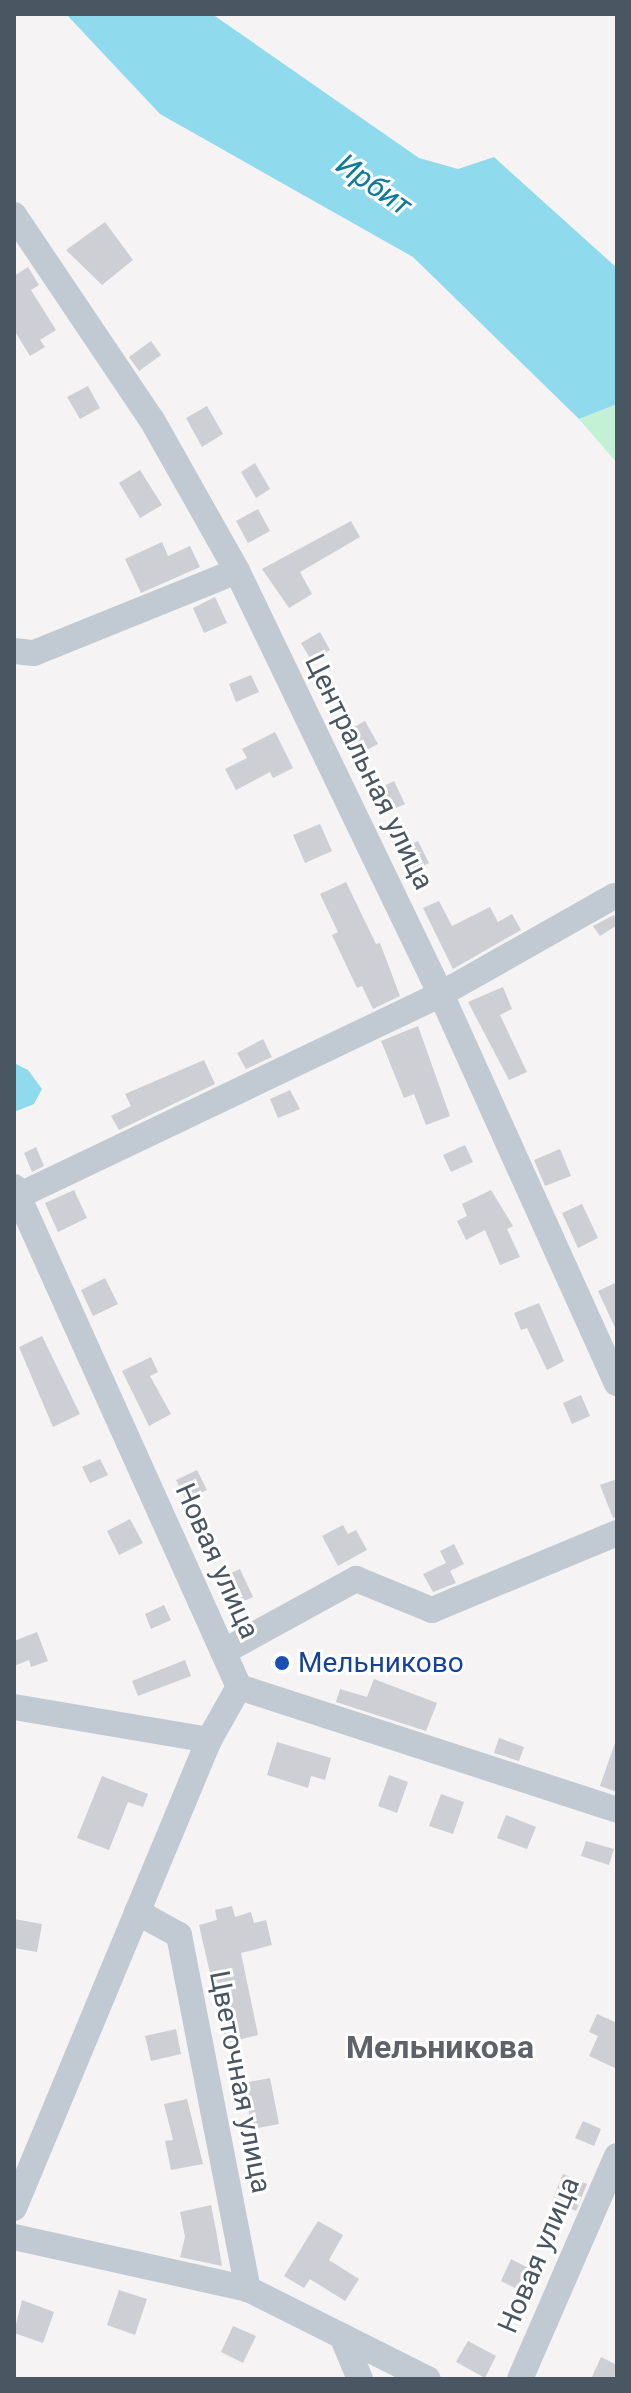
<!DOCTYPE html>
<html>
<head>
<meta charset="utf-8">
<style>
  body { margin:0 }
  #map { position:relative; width:631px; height:2393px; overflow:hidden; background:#f5f3f3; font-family:Roboto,sans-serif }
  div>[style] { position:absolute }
  .green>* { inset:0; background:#c3f1d5 }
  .water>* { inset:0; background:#90daee }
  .building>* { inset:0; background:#cdcfd5 }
  .minor>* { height:26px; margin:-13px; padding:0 13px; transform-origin:13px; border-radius:13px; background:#c1cad2 }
  .dots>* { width:22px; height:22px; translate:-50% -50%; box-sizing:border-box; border:4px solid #fff; border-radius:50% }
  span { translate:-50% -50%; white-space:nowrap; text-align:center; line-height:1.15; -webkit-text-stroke:6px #fff; paint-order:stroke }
  .street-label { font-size:28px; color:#4a5661 }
  .transit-label { font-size:28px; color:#164399 }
  .left { translate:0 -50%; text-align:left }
  .water-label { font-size:30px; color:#0c7c9b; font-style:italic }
  .quarter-label { font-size:32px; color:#5f6368; font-weight:700 }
  .frame { position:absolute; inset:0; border:16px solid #4a5661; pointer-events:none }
</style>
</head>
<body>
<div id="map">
  <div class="green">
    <i style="clip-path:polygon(617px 404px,617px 463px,579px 419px)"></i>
  </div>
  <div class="water">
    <i style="clip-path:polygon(66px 14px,212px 14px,419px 158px,458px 169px,494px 157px,617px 268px,617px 404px,579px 419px,413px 257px,160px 114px)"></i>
    <i style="clip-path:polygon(14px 1063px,28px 1070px,42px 1089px,34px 1104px,14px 1112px)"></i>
  </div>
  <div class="building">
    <i style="clip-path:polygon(105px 222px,133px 260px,102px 285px,66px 250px)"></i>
    <i style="clip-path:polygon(28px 267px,39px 285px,31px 290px,56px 330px,40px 340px,45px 347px,30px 356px,14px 330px,14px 276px)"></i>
    <i style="clip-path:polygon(151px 341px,161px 355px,139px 371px,129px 357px)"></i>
    <i style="clip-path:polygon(88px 386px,100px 408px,80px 419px,67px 397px)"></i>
    <i style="clip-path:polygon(207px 406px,223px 434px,202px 447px,186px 418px)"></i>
    <i style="clip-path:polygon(255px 463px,270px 489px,256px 498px,241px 472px)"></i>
    <i style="clip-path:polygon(140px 470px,162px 505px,140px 518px,119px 483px)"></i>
    <i style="clip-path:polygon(258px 509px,270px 531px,248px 543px,236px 521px)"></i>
    <i style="clip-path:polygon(351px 521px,360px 537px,300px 572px,312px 594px,289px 608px,262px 569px)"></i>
    <i style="clip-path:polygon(162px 542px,168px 556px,190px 546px,200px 567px,141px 593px,125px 559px)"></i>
    <i style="clip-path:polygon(215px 597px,227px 623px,204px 633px,193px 608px)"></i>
    <i style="clip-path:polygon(320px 632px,330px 650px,311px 660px,301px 643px)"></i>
    <i style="clip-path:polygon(251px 675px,259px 692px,236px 702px,229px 684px)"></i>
    <i style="clip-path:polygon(365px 721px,378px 744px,354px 757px,341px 734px)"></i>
    <i style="clip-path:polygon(275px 732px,293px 768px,273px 778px,270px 772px,236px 790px,225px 769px,247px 758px,242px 749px)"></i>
    <i style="clip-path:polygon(394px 781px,405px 804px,383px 814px,372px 792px)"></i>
    <i style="clip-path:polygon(320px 824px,332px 851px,305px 863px,293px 835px)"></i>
    <i style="clip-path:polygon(418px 841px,429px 863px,408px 874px,397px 851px)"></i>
    <i style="clip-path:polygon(346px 882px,376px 944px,380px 943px,400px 996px,373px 1009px,362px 986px,357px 988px,332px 935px,338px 932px,320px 894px)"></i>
    <i style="clip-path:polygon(439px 901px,452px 926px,490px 907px,498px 922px,512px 914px,521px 930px,453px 969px,423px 908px)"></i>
    <i style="clip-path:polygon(614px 915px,617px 925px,600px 936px,593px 926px)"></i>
    <i style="clip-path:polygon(503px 987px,512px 1009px,500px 1015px,527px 1072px,509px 1080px,468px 1002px)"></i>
    <i style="clip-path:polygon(418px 1026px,450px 1116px,426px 1125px,414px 1094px,404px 1098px,381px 1041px)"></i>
    <i style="clip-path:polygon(263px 1039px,272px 1057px,246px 1069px,237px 1053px)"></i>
    <i style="clip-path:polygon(204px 1060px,215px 1084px,119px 1130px,111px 1116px,131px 1106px,125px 1094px)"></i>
    <i style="clip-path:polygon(290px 1090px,300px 1109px,278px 1118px,270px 1099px)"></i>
    <i style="clip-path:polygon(465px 1145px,473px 1162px,451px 1172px,443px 1155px)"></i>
    <i style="clip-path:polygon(36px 1147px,44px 1166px,32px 1172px,24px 1153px)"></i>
    <i style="clip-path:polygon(560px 1149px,571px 1176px,545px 1186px,534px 1160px)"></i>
    <i style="clip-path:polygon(74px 1190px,87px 1218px,58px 1232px,45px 1203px)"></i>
    <i style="clip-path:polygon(491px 1190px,513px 1226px,507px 1229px,520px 1257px,500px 1265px,485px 1230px,466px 1240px,457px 1221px,467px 1216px,462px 1204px)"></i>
    <i style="clip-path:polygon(582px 1204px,598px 1238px,578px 1248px,562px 1213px)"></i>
    <i style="clip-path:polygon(105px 1278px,118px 1304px,93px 1316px,81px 1290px)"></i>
    <i style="clip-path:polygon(617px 1282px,617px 1332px,598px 1291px)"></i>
    <i style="clip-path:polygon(539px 1303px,564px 1361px,547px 1370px,527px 1328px,521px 1330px,514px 1313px)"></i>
    <i style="clip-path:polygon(42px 1336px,80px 1414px,53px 1427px,19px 1347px)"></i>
    <i style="clip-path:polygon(151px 1357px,158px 1372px,150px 1376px,171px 1414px,149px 1426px,122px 1371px)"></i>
    <i style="clip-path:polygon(581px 1395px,590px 1416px,572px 1424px,563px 1403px)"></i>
    <i style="clip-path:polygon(100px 1459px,108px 1475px,90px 1483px,82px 1467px)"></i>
    <i style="clip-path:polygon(197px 1470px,207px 1490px,186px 1500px,176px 1480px)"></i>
    <i style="clip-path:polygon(617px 1479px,617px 1517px,613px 1518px,600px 1485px)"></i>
    <i style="clip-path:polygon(130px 1519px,143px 1543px,119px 1555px,107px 1531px)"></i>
    <i style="clip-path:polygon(343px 1525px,348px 1534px,356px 1530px,367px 1550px,338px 1566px,322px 1536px)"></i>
    <i style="clip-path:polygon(454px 1544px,464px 1564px,450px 1571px,456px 1583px,433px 1592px,423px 1574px,446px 1563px,440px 1551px)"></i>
    <i style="clip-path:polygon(240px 1569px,253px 1597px,229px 1608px,216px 1580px)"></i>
    <i style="clip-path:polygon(164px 1605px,171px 1620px,151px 1629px,145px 1614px)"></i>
    <i style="clip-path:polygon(37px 1632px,48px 1661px,31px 1667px,29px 1660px,14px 1666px,14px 1641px)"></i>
    <i style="clip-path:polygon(185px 1660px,191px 1676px,138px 1696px,132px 1681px)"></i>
    <i style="clip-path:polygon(374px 1679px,437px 1703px,426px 1731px,336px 1702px,340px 1689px,367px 1697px)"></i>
    <i style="clip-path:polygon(499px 1738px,524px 1747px,519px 1761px,494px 1753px)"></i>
    <i style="clip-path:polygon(277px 1742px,331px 1758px,325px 1780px,311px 1776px,308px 1788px,267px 1775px)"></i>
    <i style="clip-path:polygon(615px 1743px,617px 1743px,617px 1792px,600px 1786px)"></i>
    <i style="clip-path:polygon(389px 1775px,408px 1782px,397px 1813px,378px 1806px)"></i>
    <i style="clip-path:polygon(102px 1776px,148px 1794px,143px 1807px,128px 1802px,109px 1850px,77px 1838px)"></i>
    <i style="clip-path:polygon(441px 1794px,464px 1802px,453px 1834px,429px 1826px)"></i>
    <i style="clip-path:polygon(506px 1815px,536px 1827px,527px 1849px,497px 1838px)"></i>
    <i style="clip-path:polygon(586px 1841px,614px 1849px,609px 1865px,581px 1856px)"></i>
    <i style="clip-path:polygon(232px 1906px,235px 1917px,251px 1912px,254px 1923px,266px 1920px,272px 1945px,241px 1953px,258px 2035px,226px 2043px,199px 1925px,217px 1920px,215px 1910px)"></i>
    <i style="clip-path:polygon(14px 1919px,42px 1924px,37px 1952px,14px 1948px)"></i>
    <i style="clip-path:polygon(597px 2014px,617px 2023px,617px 2069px,589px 2056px,598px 2036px,589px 2032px)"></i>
    <i style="clip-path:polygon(176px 2029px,181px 2054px,151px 2061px,145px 2036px)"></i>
    <i style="clip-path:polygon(270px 2078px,279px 2124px,252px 2129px,243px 2083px)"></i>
    <i style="clip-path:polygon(187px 2099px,203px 2164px,171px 2170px,165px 2141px,173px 2140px,164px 2104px)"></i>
    <i style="clip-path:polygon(583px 2121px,601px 2129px,594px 2146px,575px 2138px)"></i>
    <i style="clip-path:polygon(563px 2174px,587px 2184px,576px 2211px,552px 2201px)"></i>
    <i style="clip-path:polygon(211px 2205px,216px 2230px,222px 2266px,180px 2257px,185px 2237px,180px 2212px)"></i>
    <i style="clip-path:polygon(318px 2221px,343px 2235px,329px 2260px,359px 2279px,345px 2301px,310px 2279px,304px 2288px,284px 2276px)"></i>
    <i style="clip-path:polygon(511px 2259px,536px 2272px,525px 2293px,501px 2281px)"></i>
    <i style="clip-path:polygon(119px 2290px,147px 2299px,135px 2335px,107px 2325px)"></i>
    <i style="clip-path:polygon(22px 2300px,54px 2312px,43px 2343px,14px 2333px)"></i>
    <i style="clip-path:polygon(233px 2326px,256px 2336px,243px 2363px,221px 2352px)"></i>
    <i style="clip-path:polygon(468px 2341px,496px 2356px,485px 2378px,456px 2362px)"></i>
    <i style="clip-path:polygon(601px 2357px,617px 2365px,614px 2379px,591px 2379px)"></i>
  </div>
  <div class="minor">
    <i style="left:14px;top:215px;width:247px;rotate:56.1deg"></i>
    <i style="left:152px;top:420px;width:173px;rotate:60.6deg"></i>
    <i style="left:237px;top:571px;width:470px;rotate:64.3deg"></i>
    <i style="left:441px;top:994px;width:427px;rotate:65.7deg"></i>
    <i style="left:14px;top:651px;width:20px;rotate:6deg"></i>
    <i style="left:34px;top:653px;width:219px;rotate:-22deg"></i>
    <i style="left:14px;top:1187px;width:548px;rotate:65.77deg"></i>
    <i style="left:239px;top:1687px;width:398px;rotate:18deg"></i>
    <i style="left:18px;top:1196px;width:469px;rotate:-25.5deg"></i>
    <i style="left:441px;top:994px;width:199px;rotate:-29.5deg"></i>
    <i style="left:223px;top:1652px;width:152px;rotate:-28.8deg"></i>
    <i style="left:356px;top:1579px;width:82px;rotate:22.2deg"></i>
    <i style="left:432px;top:1610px;width:200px;rotate:-22.6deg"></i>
    <i style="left:14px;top:1707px;width:198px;rotate:9.6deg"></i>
    <i style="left:137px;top:1912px;width:48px;rotate:28.7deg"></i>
    <i style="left:179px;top:1935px;width:361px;rotate:79deg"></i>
    <i style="left:14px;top:2208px;width:507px;rotate:-67.38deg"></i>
    <i style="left:209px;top:1740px;width:61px;rotate:-60.5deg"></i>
    <i style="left:14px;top:2237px;width:240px;rotate:12.5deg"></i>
    <i style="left:248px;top:2289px;width:201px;rotate:26.6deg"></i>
    <i style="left:342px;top:2336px;width:47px;rotate:67.3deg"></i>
    <i style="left:520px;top:2379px;width:243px;rotate:-66.5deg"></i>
  </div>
  <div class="dots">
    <i style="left:282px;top:1663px;background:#1a4fb4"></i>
  </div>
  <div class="street-label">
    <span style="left:369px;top:772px;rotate:64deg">Центральная улица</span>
    <span style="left:217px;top:1561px;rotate:66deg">Новая улица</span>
    <span style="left:240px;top:2082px;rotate:79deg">Цветочная улица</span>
    <span style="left:539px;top:2255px;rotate:-67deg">Новая улица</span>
  </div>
  <div class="transit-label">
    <span class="left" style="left:298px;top:1663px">Мельниково</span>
  </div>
  <div class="water-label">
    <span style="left:374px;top:185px;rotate:35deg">Ирбит</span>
  </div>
  <div class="quarter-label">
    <span style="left:440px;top:2047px">Мельникова</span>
  </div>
  <div class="frame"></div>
</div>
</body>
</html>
